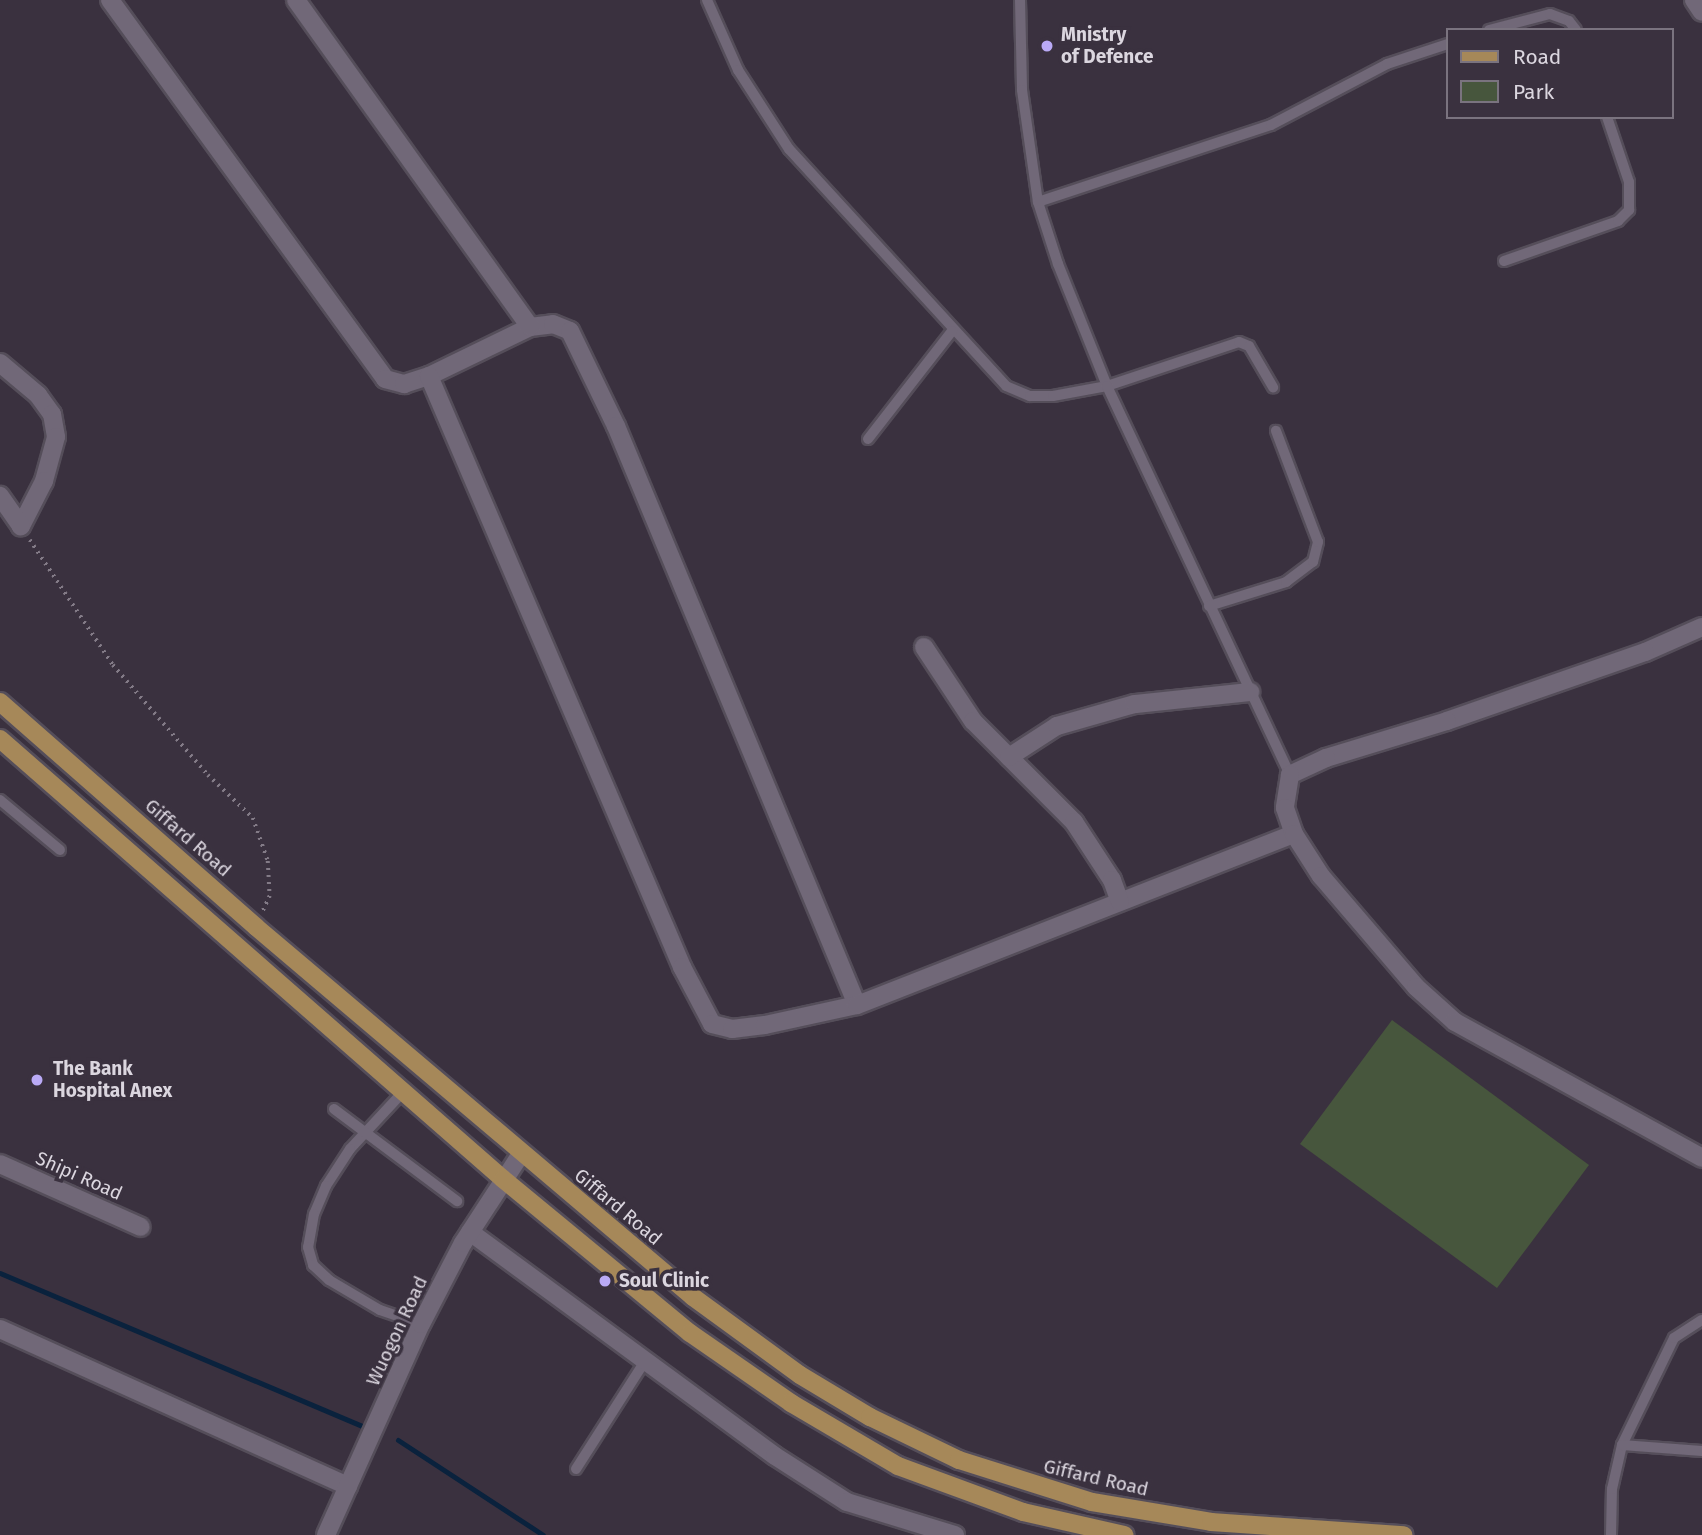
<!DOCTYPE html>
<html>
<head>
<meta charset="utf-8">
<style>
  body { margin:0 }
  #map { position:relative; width:1702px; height:1535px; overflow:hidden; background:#3a313f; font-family:"Fira Sans",sans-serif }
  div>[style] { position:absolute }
  .green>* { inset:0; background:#47563d }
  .stream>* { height:5px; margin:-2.5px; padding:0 2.5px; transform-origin:2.5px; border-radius:2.5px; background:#0a223d }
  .path>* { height:3.5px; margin-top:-1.75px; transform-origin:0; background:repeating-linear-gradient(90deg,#837b87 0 2px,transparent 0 7px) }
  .roads { filter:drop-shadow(2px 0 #554e5a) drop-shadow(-2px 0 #554e5a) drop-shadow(0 2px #554e5a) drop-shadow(0 -2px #554e5a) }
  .service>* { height:10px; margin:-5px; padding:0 5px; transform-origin:5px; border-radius:5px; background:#716878 }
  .minor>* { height:18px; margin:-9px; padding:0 9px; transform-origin:9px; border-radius:9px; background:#716878 }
  .primary>* { height:18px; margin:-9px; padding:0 9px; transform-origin:9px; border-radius:9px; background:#a68859 }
  .dots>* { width:19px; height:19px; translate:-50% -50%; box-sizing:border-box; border:4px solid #3a313f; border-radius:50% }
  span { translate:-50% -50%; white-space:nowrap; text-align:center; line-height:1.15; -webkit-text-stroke:7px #3a313f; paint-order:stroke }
  .poi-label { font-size:19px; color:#dbd6df; font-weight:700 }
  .left { translate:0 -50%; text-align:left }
  .street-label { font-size:19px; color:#dbd6df }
  .legend { position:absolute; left:1446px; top:28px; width:228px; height:91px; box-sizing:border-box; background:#3a313f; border:2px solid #7a737f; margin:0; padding:9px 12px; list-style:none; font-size:21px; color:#dbd6df }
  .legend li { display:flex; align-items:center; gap:14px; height:35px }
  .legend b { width:35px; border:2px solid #7a737f }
</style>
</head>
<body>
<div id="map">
  <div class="green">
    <i style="clip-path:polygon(1392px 1020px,1589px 1165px,1497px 1288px,1300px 1144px)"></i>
  </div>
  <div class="stream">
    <i style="left:0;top:1273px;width:396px;rotate:22.9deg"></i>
    <i style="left:398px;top:1440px;width:173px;rotate:33.2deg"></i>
  </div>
  <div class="path">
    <i style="left:30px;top:540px;width:150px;rotate:56.4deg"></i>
    <i style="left:113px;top:665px;width:145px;rotate:49.2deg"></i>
    <i style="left:208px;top:775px;width:62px;rotate:43.7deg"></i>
    <i style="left:253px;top:818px;width:46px;rotate:70.8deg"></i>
    <i style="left:268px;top:861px;width:35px;rotate:87deg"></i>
    <i style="left:270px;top:896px;width:17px;rotate:115deg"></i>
  </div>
  <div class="roads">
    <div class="service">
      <i style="left:707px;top:0;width:77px;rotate:66.1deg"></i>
      <i style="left:738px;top:70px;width:94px;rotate:57.2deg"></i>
      <i style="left:789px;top:149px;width:321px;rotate:47.5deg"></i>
      <i style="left:1006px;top:386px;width:26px;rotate:23deg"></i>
      <i style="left:1030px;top:396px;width:23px"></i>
      <i style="left:1053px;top:396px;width:55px;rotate:-10.5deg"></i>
      <i style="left:1107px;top:386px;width:139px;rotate:-18.4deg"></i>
      <i style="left:1239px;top:342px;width:11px;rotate:22deg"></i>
      <i style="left:1249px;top:346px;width:48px;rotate:59.7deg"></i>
      <i style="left:1020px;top:0;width:90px;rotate:88.7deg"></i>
      <i style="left:1022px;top:90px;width:113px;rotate:81.9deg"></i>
      <i style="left:1038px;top:202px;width:65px;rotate:72.1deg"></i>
      <i style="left:1058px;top:264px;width:131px;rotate:68.1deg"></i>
      <i style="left:1107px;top:386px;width:430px;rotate:64.8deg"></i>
      <i style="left:1489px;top:30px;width:63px;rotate:-14.7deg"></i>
      <i style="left:1550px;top:14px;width:20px;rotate:20deg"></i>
      <i style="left:1569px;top:21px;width:11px;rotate:52deg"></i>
      <i style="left:1038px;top:202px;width:245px;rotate:-18.3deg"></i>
      <i style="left:1271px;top:125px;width:131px;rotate:-27.7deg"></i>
      <i style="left:1387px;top:64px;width:64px;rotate:-18.2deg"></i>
      <i style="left:1504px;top:261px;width:121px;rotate:-19.3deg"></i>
      <i style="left:1618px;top:221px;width:16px;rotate:-45deg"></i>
      <i style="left:1629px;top:210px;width:28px;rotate:-90deg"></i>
      <i style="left:1629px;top:182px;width:69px;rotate:-108.7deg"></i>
      <i style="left:868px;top:439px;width:137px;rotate:-52.1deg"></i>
      <i style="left:1209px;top:606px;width:81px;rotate:-17.3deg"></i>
      <i style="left:1286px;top:582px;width:34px;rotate:-37deg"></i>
      <i style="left:1313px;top:562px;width:21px;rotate:-76deg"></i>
      <i style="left:1318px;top:542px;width:119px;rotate:-110.7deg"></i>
      <i style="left:0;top:800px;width:78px;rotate:39.8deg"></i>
      <i style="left:403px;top:1092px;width:78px;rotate:132.9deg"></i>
      <i style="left:350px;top:1149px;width:44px;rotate:123deg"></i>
      <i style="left:326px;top:1186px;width:30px;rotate:113deg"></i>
      <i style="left:314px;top:1214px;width:34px;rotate:100deg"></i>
      <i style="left:308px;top:1247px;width:19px;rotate:74deg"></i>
      <i style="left:313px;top:1265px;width:22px;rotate:43deg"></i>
      <i style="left:329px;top:1280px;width:59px;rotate:30.5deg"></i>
      <i style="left:380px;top:1310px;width:43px;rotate:18.9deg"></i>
      <i style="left:334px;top:1109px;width:154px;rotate:36.8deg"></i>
      <i style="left:1622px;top:1445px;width:119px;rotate:-64.1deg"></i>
      <i style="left:1674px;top:1338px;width:33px;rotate:-33deg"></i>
      <i style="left:576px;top:1469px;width:128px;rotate:-57.4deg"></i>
      <i style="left:1611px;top:1535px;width:46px;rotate:-88.8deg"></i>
      <i style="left:1612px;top:1489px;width:45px;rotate:-77.2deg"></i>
      <i style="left:1622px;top:1445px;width:80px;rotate:4.3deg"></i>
    </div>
    <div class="minor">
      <i style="left:110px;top:0;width:468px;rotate:54deg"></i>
      <i style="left:385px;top:379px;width:20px;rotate:15deg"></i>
      <i style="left:404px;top:384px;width:26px;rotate:-18deg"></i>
      <i style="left:429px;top:376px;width:112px;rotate:-25.9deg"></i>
      <i style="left:530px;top:327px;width:23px;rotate:-7deg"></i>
      <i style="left:553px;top:324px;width:18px;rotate:22deg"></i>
      <i style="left:570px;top:331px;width:106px;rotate:64.2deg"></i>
      <i style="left:616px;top:426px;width:627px;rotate:67.4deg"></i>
      <i style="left:296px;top:0;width:402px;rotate:54.4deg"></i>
      <i style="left:1694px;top:0;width:14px;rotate:56deg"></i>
      <i style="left:0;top:363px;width:50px;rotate:40.1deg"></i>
      <i style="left:38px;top:395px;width:24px;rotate:54deg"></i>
      <i style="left:52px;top:414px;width:23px;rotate:80deg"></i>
      <i style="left:56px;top:437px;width:46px;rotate:105.3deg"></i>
      <i style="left:44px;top:481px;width:51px;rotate:117.1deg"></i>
      <i style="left:21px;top:526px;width:37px;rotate:-125deg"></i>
      <i style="left:429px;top:376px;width:643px;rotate:66.82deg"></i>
      <i style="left:682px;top:967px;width:64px;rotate:62.2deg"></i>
      <i style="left:712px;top:1024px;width:21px;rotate:14deg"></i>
      <i style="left:732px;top:1029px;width:33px;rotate:-7deg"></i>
      <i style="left:765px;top:1025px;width:94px;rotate:-12.3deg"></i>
      <i style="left:857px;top:1005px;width:469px;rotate:-21.4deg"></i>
      <i style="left:1702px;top:627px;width:62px;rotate:156.3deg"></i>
      <i style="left:1645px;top:652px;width:210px;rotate:160.8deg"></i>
      <i style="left:1447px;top:721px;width:127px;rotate:163deg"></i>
      <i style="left:1326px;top:758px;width:40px;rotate:155deg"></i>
      <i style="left:1290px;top:775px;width:33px;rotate:99deg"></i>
      <i style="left:1285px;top:808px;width:28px;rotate:71deg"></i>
      <i style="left:1294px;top:834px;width:50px;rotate:57.3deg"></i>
      <i style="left:1321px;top:876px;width:146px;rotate:49.4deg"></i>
      <i style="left:1416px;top:987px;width:52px;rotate:41.9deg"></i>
      <i style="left:1455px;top:1022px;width:282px;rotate:28.8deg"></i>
      <i style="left:924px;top:647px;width:89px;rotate:56.5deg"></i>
      <i style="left:973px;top:721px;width:143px;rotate:45deg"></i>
      <i style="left:1074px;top:822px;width:69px;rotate:56.8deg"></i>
      <i style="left:1112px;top:880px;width:23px;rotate:70deg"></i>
      <i style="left:1009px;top:757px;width:57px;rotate:-32.9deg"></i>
      <i style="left:1057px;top:726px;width:81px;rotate:-15.8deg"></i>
      <i style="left:1135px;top:704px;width:116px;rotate:-6deg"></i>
      <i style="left:0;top:1164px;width:154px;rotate:24.1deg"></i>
      <i style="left:470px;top:1232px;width:378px;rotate:36.3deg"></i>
      <i style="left:775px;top:1456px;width:85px;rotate:32.6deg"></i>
      <i style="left:847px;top:1502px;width:113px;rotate:17deg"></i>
      <i style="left:0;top:1329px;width:382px;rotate:24.3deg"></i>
      <i style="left:326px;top:1535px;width:231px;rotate:-65.8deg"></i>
      <i style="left:421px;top:1324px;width:91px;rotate:-62.6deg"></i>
      <i style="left:463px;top:1243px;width:106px;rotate:-56.9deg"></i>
    </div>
    <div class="primary">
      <i style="left:0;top:702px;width:341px;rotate:41.3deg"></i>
      <i style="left:256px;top:927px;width:573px;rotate:40.25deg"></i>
      <i style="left:693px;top:1297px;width:132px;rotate:36.1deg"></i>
      <i style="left:800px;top:1375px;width:82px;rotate:31deg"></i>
      <i style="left:870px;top:1417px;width:99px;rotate:25.8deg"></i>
      <i style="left:959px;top:1460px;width:139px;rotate:17.5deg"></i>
      <i style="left:1092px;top:1502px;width:121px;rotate:9.5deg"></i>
      <i style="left:1211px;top:1522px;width:193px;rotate:3.9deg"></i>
      <i style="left:0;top:739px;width:668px;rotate:41.18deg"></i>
      <i style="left:503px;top:1179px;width:242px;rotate:39.5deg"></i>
      <i style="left:690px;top:1333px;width:123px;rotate:34.7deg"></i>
      <i style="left:791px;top:1403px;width:124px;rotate:30.5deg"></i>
      <i style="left:898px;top:1466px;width:133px;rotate:20.2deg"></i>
      <i style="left:1023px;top:1512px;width:104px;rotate:12.8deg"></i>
    </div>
  </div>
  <div class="dots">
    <i style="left:1047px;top:46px;background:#baaaf6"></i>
    <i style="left:37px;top:1080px;background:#baaaf6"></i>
    <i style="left:605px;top:1281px;background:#baaaf6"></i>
  </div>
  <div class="poi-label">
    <span class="left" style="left:1061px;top:46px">Mnistry<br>of Defence</span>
    <span class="left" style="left:53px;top:1080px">The Bank<br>Hospital Anex</span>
    <span class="left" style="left:619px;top:1281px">Soul Clinic</span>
  </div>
  <div class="street-label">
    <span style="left:188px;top:838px;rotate:41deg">Giffard Road</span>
    <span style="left:79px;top:1176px;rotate:24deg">Shipi Road</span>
    <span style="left:618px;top:1207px;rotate:40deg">Giffard Road</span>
    <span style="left:397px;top:1331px;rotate:-65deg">Wuogon Road</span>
    <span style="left:1096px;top:1478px;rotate:13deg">Giffard Road</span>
  </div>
  <ul class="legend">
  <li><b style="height:9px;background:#a68859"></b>Road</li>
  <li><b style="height:19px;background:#47563d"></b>Park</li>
  </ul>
</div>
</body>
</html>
